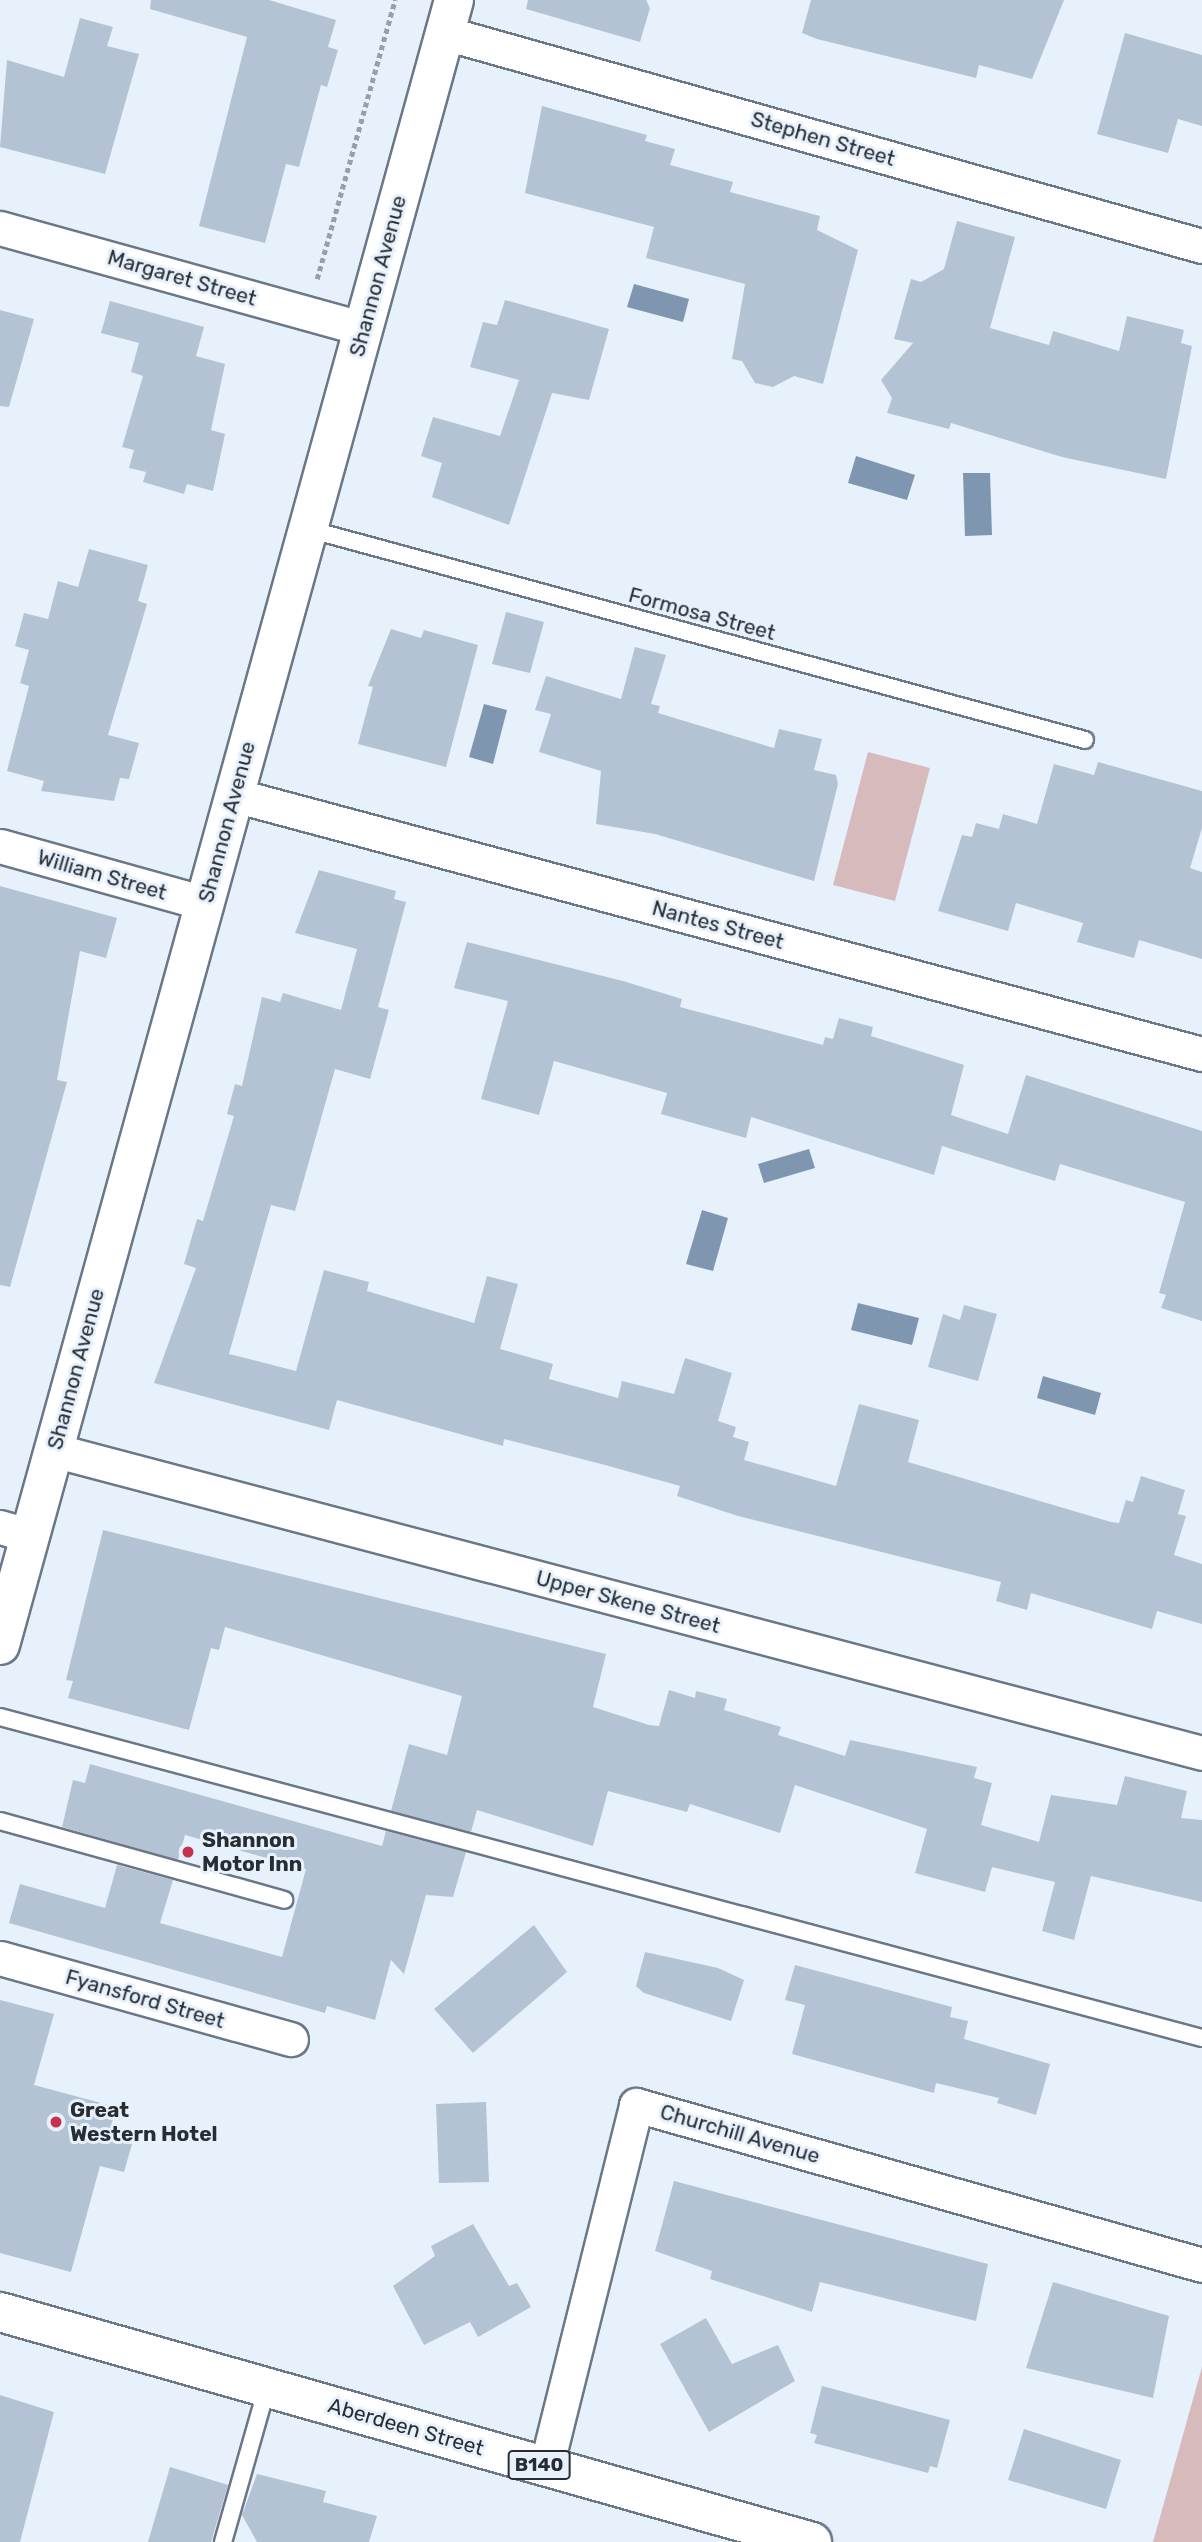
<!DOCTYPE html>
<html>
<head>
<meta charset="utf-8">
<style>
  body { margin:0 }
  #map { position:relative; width:1202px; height:2542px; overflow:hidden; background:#e7f1fc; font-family:Rubik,sans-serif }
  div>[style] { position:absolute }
  .green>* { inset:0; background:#d7bbbc }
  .water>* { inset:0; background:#7e96b0 }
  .building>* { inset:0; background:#b4c3d4 }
  .path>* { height:4.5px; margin-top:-2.25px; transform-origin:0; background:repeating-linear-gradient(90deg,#979fa8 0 5px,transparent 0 8.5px) }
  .roads { filter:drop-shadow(2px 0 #697787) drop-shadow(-2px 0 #697787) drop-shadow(0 2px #697787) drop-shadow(0 -2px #697787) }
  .lane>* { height:16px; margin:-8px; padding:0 8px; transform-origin:8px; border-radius:8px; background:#fff }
  .street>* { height:33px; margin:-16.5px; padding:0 16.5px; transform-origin:16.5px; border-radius:16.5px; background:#fff }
  .secondary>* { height:38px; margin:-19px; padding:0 19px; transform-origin:19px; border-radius:19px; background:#fff }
  .primary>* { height:38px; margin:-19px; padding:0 19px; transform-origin:19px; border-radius:19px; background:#fff }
  .dots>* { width:19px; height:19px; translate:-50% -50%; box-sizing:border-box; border:4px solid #e7f1fc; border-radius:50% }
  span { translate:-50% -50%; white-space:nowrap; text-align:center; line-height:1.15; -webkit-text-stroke:6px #e7f1fc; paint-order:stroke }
  .shield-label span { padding:2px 5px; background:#e7f1fc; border:2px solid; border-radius:5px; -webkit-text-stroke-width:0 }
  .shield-label { font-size:19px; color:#272d33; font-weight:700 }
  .street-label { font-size:21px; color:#272d33 }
  .poi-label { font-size:21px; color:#272d33; font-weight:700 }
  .left { translate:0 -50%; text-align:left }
</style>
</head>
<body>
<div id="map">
  <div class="green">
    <i style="clip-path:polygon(868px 752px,930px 768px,895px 901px,833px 885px)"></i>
    <i style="clip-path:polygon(1202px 2367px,1202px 2542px,1153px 2542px)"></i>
  </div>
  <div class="water">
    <i style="clip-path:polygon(634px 284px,689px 299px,683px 322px,627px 307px)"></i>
    <i style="clip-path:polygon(856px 456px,915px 475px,907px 500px,848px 483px)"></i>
    <i style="clip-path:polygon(963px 473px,990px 473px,992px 535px,965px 536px)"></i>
    <i style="clip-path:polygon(484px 704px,507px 710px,493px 764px,469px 757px)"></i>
    <i style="clip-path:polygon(809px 1149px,815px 1168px,764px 1183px,758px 1164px)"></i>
    <i style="clip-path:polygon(702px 1210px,728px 1218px,713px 1271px,686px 1264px)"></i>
    <i style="clip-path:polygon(858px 1303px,919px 1318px,912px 1345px,851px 1330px)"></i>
    <i style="clip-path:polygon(1043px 1376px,1101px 1393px,1095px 1415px,1037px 1398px)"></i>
  </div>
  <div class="building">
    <i style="clip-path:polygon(151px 0,269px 0,336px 20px,328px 47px,338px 50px,327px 87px,321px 85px,299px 167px,286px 164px,265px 243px,199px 226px,247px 37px,150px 9px)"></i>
    <i style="clip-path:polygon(528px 0,646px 0,650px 8px,640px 42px,526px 9px)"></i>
    <i style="clip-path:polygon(811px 0,1064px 0,1032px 79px,979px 65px,976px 78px,817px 39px,802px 33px)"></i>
    <i style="clip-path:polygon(80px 18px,113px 27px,107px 46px,139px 54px,105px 174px,0 147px,7px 60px,64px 77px)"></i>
    <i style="clip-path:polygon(1125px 33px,1202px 55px,1202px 126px,1178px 119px,1168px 153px,1097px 134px)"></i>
    <i style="clip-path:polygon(542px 106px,647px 135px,645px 141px,675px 149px,670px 165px,733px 182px,730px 192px,820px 216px,817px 230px,858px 250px,823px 384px,794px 376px,773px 387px,755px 383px,742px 361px,732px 359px,745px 284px,646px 258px,654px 227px,525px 193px)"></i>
    <i style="clip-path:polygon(957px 221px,1015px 237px,990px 328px,1049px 345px,1053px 331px,1119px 351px,1127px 316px,1184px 330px,1181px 343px,1192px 346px,1166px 479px,1062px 457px,951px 423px,949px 429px,887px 413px,892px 398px,881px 380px,913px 343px,894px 339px,911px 279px,921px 282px,944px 269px)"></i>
    <i style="clip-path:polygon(505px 300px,609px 329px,589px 400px,552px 393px,509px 525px,432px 497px,442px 463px,421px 456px,433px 417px,500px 436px,519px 380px,470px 367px,483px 322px,497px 325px)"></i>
    <i style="clip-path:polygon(110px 301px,204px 327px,196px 356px,225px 364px,211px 430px,225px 434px,213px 491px,187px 484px,184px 494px,143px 482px,146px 472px,129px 468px,134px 450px,122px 447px,143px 376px,131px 372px,139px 343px,101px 333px)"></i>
    <i style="clip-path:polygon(0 310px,34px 319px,9px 407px,0 406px)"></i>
    <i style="clip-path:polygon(89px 549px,148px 565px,138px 601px,147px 604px,108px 735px,139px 743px,129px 779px,120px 778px,114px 801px,41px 791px,44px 781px,7px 771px,29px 686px,20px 683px,29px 650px,15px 646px,24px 613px,48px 619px,58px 581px,78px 587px)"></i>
    <i style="clip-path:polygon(506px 612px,544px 622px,530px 673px,492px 664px)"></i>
    <i style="clip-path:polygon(391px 629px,421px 638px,424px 630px,478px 645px,446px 767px,358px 744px,373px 687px,368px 686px)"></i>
    <i style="clip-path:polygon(635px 647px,666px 655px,651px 704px,660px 706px,658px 713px,774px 748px,779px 729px,822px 739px,814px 770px,836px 775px,838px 784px,814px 881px,655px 834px,596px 824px,601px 771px,539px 752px,551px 714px,535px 710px,546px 676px,621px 699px)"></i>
    <i style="clip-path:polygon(1098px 762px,1202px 791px,1202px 828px,1190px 868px,1202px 872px,1202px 959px,1139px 940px,1134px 958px,1077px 942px,1083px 923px,1016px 903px,1008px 931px,938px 911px,962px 835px,972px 837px,976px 823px,999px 829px,1003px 814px,1037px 824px,1054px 764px,1094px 775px)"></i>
    <i style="clip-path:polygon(319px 870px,396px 891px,394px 899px,406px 902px,378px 1007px,389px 1010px,370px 1079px,335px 1069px,295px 1211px,271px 1205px,229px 1354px,296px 1371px,324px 1270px,369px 1282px,367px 1291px,474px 1323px,487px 1276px,518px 1284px,500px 1349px,553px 1364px,549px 1379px,618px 1398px,622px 1381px,674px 1394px,685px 1358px,732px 1373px,718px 1421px,736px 1427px,733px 1437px,749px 1442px,744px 1460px,836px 1486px,859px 1404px,919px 1420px,908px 1462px,1111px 1522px,1119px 1523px,1126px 1500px,1133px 1502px,1141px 1476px,1185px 1490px,1178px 1514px,1186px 1516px,1174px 1555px,1202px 1564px,1202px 1624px,1157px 1611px,1152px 1629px,1031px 1593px,1027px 1610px,996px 1601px,1001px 1582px,738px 1516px,677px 1496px,680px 1486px,605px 1465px,504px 1439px,503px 1446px,337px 1400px,329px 1430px,154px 1383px,196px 1268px,184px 1264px,197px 1219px,203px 1221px,234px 1116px,227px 1114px,235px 1084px,242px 1086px,262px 997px,280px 1002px,283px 993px,341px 1010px,357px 949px,295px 933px)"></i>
    <i style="clip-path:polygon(0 886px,117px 918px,106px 958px,80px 951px,57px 1080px,67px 1082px,10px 1287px,0 1285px)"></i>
    <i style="clip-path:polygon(467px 942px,623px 981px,682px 999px,680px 1007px,823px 1045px,825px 1037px,833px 1039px,839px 1018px,873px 1027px,871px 1036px,964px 1065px,951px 1115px,1008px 1134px,1026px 1075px,1202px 1131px,1202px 1321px,1161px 1308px,1166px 1295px,1159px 1293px,1185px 1202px,1060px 1164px,1055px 1181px,942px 1146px,934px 1175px,751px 1117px,746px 1138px,661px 1114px,667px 1093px,554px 1061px,539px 1115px,481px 1099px,508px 1001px,454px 988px)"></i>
    <i style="clip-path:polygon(964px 1305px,997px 1314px,978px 1381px,928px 1367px,943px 1314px,960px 1320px)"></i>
    <i style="clip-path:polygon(103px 1530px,606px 1654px,593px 1707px,649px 1725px,659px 1726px,669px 1690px,695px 1698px,696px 1691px,727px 1699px,724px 1710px,781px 1727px,778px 1735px,845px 1756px,850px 1740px,977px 1767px,974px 1778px,992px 1783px,981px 1825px,1039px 1842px,1051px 1795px,1117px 1805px,1125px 1776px,1187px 1791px,1181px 1818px,1202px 1820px,1202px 1902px,1091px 1876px,1074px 1940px,1042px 1931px,1055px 1882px,992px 1867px,985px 1892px,915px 1873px,927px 1829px,795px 1785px,780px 1833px,690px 1804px,687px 1812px,608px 1791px,593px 1846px,477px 1810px,471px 1832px,391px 1811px,409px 1744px,447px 1755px,462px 1696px,225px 1627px,219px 1650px,211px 1648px,189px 1730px,68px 1698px,73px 1681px,66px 1680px)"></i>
    <i style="clip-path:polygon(90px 1764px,382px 1846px,386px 1831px,466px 1852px,453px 1897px,426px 1895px,404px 1974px,391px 1960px,375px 2020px,327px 2006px,325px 2013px,9px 1923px,20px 1884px,105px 1908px,117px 1865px,173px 1880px,160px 1923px,282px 1957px,306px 1869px,185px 1835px,178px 1860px,62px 1827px,73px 1780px,85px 1783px)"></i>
    <i style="clip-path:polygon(534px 1925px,567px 1972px,473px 2053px,434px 2009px)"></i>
    <i style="clip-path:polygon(645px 1952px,718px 1968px,744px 1980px,731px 2021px,644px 1993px,636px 1986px)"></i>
    <i style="clip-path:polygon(795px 1965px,952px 2007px,950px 2017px,968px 2021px,964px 2039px,1050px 2064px,1036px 2115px,997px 2103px,999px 2098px,936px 2083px,934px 2093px,792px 2054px,805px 2005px,785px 2000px)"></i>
    <i style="clip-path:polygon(0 2000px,54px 2014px,34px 2085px,116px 2107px,108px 2137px,132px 2144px,124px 2172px,100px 2166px,71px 2272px,0 2253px)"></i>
    <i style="clip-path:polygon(486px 2102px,489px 2182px,439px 2183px,436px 2104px)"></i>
    <i style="clip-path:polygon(674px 2181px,988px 2264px,976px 2321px,820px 2282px,812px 2312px,710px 2279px,712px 2271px,655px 2251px)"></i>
    <i style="clip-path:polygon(473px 2224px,509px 2286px,517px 2283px,531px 2307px,478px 2337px,470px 2322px,424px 2345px,393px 2286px,435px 2256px,431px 2246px)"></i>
    <i style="clip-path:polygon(1053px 2282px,1169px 2316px,1153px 2398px,1026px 2368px)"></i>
    <i style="clip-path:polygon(706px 2318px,732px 2364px,778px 2345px,795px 2381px,709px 2432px,660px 2344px)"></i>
    <i style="clip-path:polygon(822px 2386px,950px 2420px,937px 2468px,930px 2466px,928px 2473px,814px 2443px,817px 2435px,810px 2433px)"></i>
    <i style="clip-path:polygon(0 2395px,54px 2412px,20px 2542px,0 2542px)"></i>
    <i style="clip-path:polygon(1024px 2429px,1121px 2460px,1106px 2509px,1008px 2480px)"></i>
    <i style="clip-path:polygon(170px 2467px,228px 2485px,211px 2542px,148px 2542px)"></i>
    <i style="clip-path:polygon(257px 2474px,326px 2491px,323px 2502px,377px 2516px,369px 2542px,257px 2542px,242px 2515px)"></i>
  </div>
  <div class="path">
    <i style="left:317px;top:279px;width:290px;rotate:-74.4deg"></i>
  </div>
  <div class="roads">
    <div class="lane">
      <i style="left:308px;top:529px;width:805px;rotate:15.19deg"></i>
      <i style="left:0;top:1717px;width:1244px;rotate:14.95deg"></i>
      <i style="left:0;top:1821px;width:295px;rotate:15.5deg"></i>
      <i style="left:223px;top:2542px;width:160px;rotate:-74.1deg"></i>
    </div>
    <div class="street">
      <i style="left:445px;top:33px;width:786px;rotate:15.72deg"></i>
      <i style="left:0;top:228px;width:377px;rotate:15.5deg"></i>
      <i style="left:234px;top:795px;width:1002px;rotate:14.98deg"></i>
      <i style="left:0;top:846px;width:212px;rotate:15.6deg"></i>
      <i style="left:53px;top:1450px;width:1188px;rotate:14.77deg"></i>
      <i style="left:0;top:1527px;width:32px;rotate:16deg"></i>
      <i style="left:0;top:1958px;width:302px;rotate:15.6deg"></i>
      <i style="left:546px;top:2467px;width:373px;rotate:-76deg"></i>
      <i style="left:636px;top:2105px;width:588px;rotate:15.78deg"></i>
    </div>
    <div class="secondary">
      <i style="left:0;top:1645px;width:1706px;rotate:-74.57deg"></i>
    </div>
    <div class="primary">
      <i style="left:0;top:2312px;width:844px;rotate:15.81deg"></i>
    </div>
  </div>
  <div class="dots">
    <i style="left:188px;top:1852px;background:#c33350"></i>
    <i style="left:56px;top:2122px;background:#c33350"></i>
  </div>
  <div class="shield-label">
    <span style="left:539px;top:2465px">B140</span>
  </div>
  <div class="street-label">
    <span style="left:823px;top:139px;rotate:16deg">Stephen Street</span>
    <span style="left:378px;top:276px;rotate:-75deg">Shannon Avenue</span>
    <span style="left:182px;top:278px;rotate:16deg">Margaret Street</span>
    <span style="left:702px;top:614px;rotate:15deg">Formosa Street</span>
    <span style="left:227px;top:822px;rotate:-75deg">Shannon Avenue</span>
    <span style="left:102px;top:875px;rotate:16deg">William Street</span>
    <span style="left:718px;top:925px;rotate:15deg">Nantes Street</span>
    <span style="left:76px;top:1369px;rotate:-75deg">Shannon Avenue</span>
    <span style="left:628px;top:1602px;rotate:15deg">Upper Skene Street</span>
    <span style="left:145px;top:1999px;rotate:16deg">Fyansford Street</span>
    <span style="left:740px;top:2134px;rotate:16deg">Churchill Avenue</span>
    <span style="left:406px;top:2427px;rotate:16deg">Aberdeen Street</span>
  </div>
  <div class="poi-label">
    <span class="left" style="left:202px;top:1852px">Shannon<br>Motor Inn</span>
    <span class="left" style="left:70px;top:2122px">Great<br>Western Hotel</span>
  </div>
</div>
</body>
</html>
